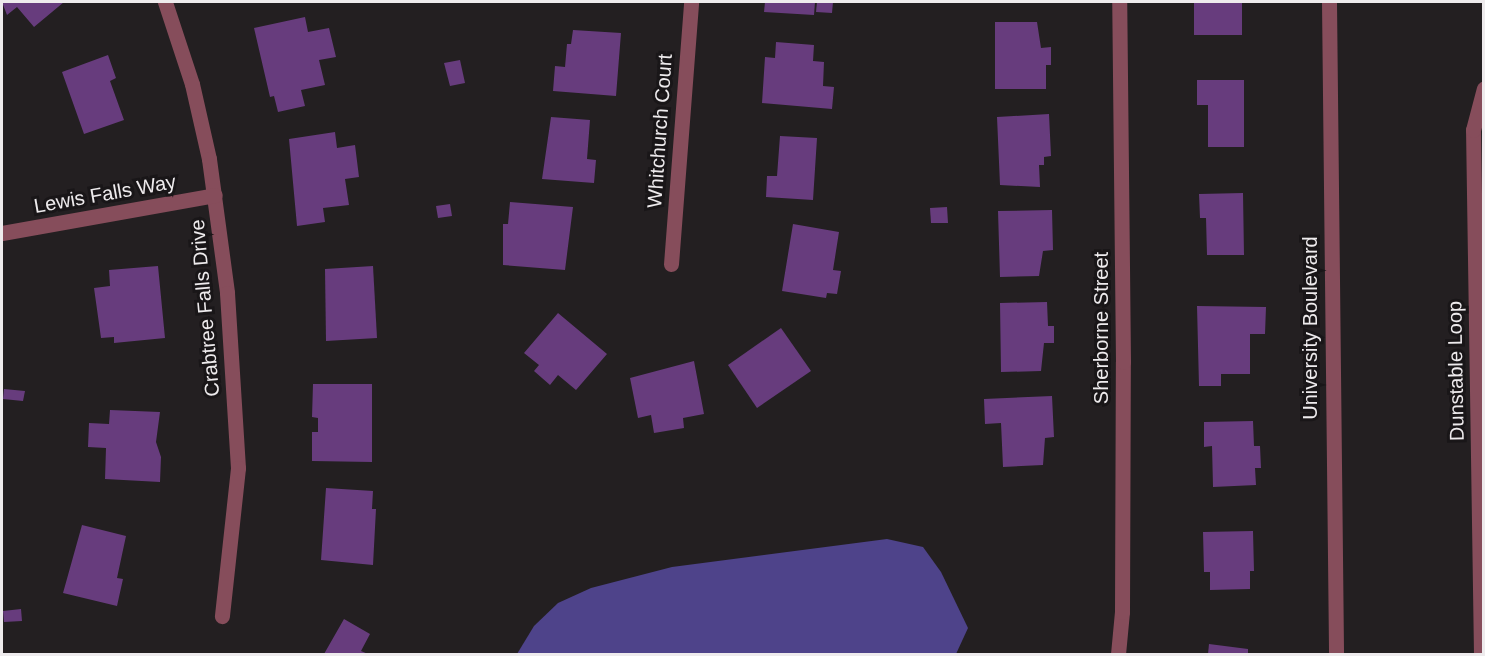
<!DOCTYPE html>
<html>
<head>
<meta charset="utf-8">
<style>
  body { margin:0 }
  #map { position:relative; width:1485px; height:656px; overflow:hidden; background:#231f21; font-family:Arial,sans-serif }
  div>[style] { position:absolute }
  .water>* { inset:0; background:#4e438a }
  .building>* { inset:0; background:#673c7d }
  .minor>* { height:15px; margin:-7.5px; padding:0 7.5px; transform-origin:7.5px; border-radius:7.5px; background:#864d5b }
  span { translate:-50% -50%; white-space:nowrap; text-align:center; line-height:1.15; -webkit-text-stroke:6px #191618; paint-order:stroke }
  .street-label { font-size:20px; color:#eeebed }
  .frame { position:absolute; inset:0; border:3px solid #eeebed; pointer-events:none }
</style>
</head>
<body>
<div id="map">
  <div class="water">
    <i style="clip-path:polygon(887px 539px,923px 547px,941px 572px,968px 628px,956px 654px,517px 654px,534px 626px,558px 603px,591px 588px,672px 567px)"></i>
  </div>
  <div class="building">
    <i style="clip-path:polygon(2px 2px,64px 2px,34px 27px,17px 7px,7px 15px)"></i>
    <i style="clip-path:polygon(765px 2px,815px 2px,814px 15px,764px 12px)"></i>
    <i style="clip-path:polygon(817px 2px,833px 2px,832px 13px,816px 12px)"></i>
    <i style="clip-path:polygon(1194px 2px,1242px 2px,1242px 35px,1194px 35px)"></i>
    <i style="clip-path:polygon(305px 17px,308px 32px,329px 28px,336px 57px,319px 60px,325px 85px,301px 90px,305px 106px,278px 112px,274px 96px,270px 97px,254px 28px)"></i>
    <i style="clip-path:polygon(995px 22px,1037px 22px,1041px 48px,1051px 47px,1051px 65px,1046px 65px,1046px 89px,995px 89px)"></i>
    <i style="clip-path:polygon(573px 30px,621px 33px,616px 96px,553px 91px,555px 66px,565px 67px,567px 44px,571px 44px)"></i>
    <i style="clip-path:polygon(776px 42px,814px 45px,813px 61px,824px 62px,823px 86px,834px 87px,832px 109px,762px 103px,765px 57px,775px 58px)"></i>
    <i style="clip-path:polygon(108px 55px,116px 78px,110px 81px,124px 120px,84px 134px,62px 72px)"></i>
    <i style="clip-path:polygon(460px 60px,465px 83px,450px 86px,444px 63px)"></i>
    <i style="clip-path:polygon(1197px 80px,1244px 80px,1244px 147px,1208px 147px,1208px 105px,1197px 105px)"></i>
    <i style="clip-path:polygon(1049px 114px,1051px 156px,1044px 157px,1044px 165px,1039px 165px,1040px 187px,1000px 185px,997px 117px)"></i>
    <i style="clip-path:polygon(551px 117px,590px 120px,587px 159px,596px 160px,594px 183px,542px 179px)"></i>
    <i style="clip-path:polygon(335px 132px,337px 148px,355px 145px,359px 177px,345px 179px,349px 205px,323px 208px,325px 222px,297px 226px,289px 139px)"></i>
    <i style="clip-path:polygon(780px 136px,817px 138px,813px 200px,766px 197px,767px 176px,777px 176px)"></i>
    <i style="clip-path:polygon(1243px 193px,1244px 255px,1207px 255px,1206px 218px,1200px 218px,1199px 194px)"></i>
    <i style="clip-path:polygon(510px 202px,573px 207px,565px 270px,503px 265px,503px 224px,508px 224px)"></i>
    <i style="clip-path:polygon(450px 204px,452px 216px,438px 218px,436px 206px)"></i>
    <i style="clip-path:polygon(947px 207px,948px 223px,931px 223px,930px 208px)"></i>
    <i style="clip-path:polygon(1052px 210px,1053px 250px,1043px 251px,1039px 276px,1000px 277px,998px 211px)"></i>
    <i style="clip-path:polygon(793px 224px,839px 232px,833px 270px,841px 271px,837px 294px,827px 293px,826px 298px,782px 291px)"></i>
    <i style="clip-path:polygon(158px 266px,165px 338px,114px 343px,114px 337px,101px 338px,94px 288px,110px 286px,109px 270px)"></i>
    <i style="clip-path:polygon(373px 266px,377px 338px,326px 341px,325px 269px)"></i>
    <i style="clip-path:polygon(1047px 302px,1048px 326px,1054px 326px,1054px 343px,1044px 343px,1041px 371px,1001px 372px,1000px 303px)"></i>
    <i style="clip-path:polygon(1197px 306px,1266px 307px,1265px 334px,1250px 334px,1250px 374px,1221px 374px,1221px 386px,1199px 386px)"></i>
    <i style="clip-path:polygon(558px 313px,607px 354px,576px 390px,558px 375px,550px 385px,534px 371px,539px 365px,524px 353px)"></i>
    <i style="clip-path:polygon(781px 328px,811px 371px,757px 408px,728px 365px)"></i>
    <i style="clip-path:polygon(694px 361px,704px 414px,683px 418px,684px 428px,654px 433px,651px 415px,638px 418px,630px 378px)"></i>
    <i style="clip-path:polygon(313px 384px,372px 384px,372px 462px,312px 461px,312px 432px,318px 432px,318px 418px,312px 417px)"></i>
    <i style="clip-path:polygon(4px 389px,25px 391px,23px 401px,3px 399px)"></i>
    <i style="clip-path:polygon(1052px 396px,1054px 437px,1045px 438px,1043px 465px,1003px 467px,1001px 423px,985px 424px,984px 399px)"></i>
    <i style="clip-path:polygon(110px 410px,160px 412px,156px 442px,161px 457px,160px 482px,105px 479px,106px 448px,88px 447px,89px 423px,109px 424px)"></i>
    <i style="clip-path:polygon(1253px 421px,1254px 446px,1260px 446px,1261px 468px,1255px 468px,1256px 485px,1213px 487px,1212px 446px,1204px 447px,1204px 422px)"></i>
    <i style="clip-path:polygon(326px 488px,373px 491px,372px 509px,376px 509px,373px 565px,321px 560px)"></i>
    <i style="clip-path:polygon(82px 525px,126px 536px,117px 578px,123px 579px,117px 606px,63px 593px)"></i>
    <i style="clip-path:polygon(1253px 531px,1254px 571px,1250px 571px,1250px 589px,1210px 590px,1210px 572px,1204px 572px,1203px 532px)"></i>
    <i style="clip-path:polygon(21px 609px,22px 621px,4px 622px,3px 611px)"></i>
    <i style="clip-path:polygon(344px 619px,370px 634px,361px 651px,368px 654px,324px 654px)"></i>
    <i style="clip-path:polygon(1209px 644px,1248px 649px,1248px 654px,1208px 654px)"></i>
  </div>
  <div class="minor">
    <i style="left:165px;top:2px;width:86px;rotate:71.8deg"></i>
    <i style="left:192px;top:84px;width:77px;rotate:77.2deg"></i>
    <i style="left:209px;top:159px;width:135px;rotate:82.3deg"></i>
    <i style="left:227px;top:293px;width:175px;rotate:86.4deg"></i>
    <i style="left:238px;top:468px;width:149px;rotate:96.2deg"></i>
    <i style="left:1329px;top:2px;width:652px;rotate:89.38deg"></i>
    <i style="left:2px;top:233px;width:216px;rotate:-10.1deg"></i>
    <i style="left:671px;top:264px;width:263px;rotate:-85.6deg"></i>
    <i style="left:1118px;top:654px;width:42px;rotate:-84.6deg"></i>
    <i style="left:1122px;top:612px;width:250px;rotate:-89.8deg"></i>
    <i style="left:1123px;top:362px;width:360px;rotate:-90.6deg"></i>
    <i style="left:1481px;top:654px;width:524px;rotate:-90.87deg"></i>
    <i style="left:1473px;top:130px;width:43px;rotate:-75.3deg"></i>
  </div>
  <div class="street-label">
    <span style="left:660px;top:131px;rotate:-86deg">Whitchurch Court</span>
    <span style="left:105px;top:194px;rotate:-10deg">Lewis Falls Way</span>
    <span style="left:205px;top:308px;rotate:-95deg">Crabtree Falls Drive</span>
    <span style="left:1101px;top:328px;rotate:-90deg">Sherborne Street</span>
    <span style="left:1310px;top:328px;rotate:-90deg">University Boulevard</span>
    <span style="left:1456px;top:371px;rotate:-91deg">Dunstable Loop</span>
  </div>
  <div class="frame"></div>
</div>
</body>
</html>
